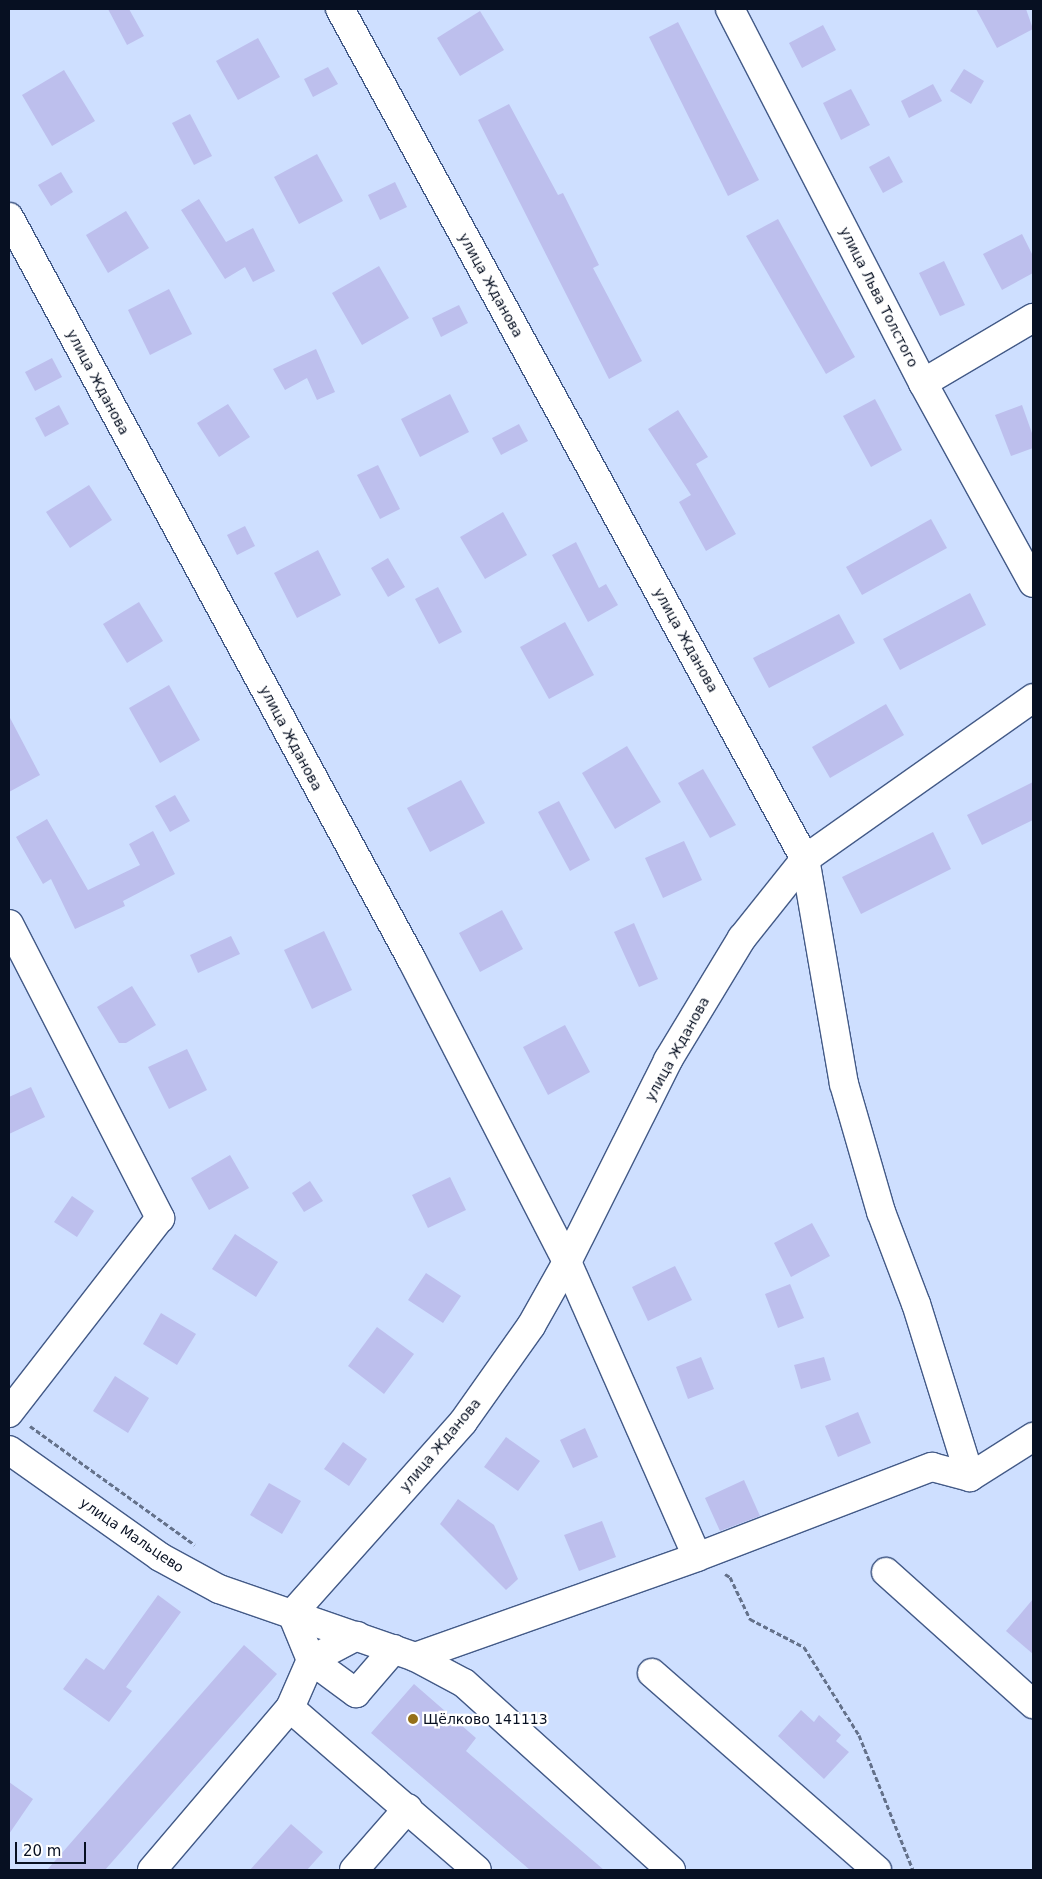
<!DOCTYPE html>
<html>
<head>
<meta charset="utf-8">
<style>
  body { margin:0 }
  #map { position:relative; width:1042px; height:1879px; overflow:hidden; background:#cedfff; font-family:"DejaVu Sans",sans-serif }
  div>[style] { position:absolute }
  .building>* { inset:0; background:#bdbfed }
  .path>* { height:3px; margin-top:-1.5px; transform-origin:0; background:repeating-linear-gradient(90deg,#64718a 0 5px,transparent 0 7.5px) }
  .roads { filter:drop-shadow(1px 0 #435a87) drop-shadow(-1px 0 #435a87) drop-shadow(0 1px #435a87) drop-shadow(0 -1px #435a87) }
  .minor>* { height:28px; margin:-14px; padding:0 14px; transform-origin:14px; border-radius:14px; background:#fff }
  .dots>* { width:14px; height:14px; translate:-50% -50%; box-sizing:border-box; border:2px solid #fff; border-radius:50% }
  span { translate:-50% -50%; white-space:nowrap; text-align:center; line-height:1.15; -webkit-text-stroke:4.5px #fff; paint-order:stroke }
  .street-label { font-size:14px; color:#071022 }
  .poi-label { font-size:14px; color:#071022 }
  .left { translate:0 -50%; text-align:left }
  .frame { position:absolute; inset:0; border:10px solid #071022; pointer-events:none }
  .scale { position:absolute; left:15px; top:1842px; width:71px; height:22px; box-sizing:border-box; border:2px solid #071022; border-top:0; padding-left:6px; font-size:15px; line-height:18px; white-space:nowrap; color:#071022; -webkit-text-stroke:4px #fff; paint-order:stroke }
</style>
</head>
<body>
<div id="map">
  <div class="building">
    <i style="clip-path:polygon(108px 9px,129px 9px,144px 36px,127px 45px)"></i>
    <i style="clip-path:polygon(976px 9px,1026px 9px,1033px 29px,997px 48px)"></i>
    <i style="clip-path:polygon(480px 11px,504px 50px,460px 76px,437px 38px)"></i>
    <i style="clip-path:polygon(678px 22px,759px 180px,728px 196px,649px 37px)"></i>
    <i style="clip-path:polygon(823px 25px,836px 50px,802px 68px,789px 43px)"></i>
    <i style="clip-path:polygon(258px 38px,280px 77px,238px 100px,216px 61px)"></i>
    <i style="clip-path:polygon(328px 67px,338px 84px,313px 97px,304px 79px)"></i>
    <i style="clip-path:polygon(964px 69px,984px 81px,971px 104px,950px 91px)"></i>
    <i style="clip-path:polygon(64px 70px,95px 121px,52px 146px,22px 95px)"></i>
    <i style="clip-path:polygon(933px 84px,942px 101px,909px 118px,901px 101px)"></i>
    <i style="clip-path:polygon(851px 89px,870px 125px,841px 140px,823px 103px)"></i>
    <i style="clip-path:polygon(509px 104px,558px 195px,563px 193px,599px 265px,593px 268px,642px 361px,609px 379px,478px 120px)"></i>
    <i style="clip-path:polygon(190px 114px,212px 156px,194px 165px,172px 123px)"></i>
    <i style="clip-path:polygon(317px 154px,343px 201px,299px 224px,274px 177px)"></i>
    <i style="clip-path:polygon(889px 156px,903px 182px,883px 193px,869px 167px)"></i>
    <i style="clip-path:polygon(61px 172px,73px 192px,51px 206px,38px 185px)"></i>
    <i style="clip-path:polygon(395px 182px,407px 207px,380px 220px,368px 195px)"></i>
    <i style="clip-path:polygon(199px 199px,226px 242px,253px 228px,275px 271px,253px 282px,245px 267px,225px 279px,181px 210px)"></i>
    <i style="clip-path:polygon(126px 211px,149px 248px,108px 273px,86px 235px)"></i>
    <i style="clip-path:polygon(778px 219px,855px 357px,826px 374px,746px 236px)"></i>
    <i style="clip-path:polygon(1022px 234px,1033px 256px,1033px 273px,1002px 290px,983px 254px)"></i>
    <i style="clip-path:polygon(944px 261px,965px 305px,940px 316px,919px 273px)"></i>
    <i style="clip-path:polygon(379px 266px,409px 318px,362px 345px,332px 293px)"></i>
    <i style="clip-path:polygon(169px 289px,192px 334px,150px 355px,128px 310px)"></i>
    <i style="clip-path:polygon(459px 305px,468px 323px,441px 337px,432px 318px)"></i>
    <i style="clip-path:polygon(316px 349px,335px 392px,317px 400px,307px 378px,285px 390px,273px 369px)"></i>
    <i style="clip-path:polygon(52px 358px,62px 377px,35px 391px,25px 372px)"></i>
    <i style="clip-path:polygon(450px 394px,469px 432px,420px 457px,401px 419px)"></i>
    <i style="clip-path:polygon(875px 399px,902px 450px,871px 467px,843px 416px)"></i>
    <i style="clip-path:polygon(228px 404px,250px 437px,219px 457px,197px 423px)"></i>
    <i style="clip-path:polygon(59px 405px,69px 424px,45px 437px,35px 418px)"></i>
    <i style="clip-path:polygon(1022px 405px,1033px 436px,1033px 448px,1011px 456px,995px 415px)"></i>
    <i style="clip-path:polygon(678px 410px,708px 457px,696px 464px,736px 534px,706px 551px,679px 502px,691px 495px,648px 429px)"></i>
    <i style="clip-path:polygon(519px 424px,528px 441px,501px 455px,492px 438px)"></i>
    <i style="clip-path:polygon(378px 465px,400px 509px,380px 519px,357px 475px)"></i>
    <i style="clip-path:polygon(89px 485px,112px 520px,70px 548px,46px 512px)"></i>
    <i style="clip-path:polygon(503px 512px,527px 555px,485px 579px,460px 537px)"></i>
    <i style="clip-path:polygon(931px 519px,947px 548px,862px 595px,846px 567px)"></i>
    <i style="clip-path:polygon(245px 526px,255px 546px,237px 555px,227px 535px)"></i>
    <i style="clip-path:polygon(576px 542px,599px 588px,606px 584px,618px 605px,588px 622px,552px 555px)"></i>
    <i style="clip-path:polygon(318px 550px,341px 595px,297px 618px,274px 573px)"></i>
    <i style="clip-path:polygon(388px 558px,405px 587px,388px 597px,371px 568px)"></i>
    <i style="clip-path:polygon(438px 587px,462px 632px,439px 644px,415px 599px)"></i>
    <i style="clip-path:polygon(970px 593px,986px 625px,900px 670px,883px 639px)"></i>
    <i style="clip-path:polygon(139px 602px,163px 641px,127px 663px,103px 624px)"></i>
    <i style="clip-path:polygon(839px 614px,855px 643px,769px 688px,753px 658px)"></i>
    <i style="clip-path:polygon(565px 622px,594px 675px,549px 699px,520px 647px)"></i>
    <i style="clip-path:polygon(169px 685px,200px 740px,160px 763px,129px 708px)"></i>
    <i style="clip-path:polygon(886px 704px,904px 735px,830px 778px,812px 747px)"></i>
    <i style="clip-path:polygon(9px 716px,40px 775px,9px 792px)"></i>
    <i style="clip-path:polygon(627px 746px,661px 802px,615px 829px,582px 773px)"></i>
    <i style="clip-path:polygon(703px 769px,736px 825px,710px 838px,678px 783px)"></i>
    <i style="clip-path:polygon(461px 780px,485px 823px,430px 852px,407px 808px)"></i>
    <i style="clip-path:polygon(1033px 782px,1033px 820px,982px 845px,967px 815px)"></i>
    <i style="clip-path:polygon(175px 795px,190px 821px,170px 832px,155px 806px)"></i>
    <i style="clip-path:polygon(559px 801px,590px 860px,570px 871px,538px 812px)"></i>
    <i style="clip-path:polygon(47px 819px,88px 890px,140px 865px,129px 844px,153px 831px,175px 874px,123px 901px,125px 906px,75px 929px,51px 879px,43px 884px,16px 837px)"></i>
    <i style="clip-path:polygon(933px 832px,951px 869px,861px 914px,842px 877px)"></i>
    <i style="clip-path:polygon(684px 841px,702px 880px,663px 898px,645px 858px)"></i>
    <i style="clip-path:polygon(502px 910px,523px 949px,480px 972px,459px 933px)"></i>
    <i style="clip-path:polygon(634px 923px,658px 979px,639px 987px,614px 932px)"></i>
    <i style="clip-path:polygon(324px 931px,352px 990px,312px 1009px,284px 950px)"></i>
    <i style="clip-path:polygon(231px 936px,240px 954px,198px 973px,190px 955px)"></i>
    <i style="clip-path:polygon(132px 986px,156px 1025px,126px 1043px,119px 1043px,97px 1007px)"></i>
    <i style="clip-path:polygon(565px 1025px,590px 1072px,548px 1095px,523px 1047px)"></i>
    <i style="clip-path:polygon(187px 1049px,207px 1090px,169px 1109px,148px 1067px)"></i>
    <i style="clip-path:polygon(31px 1087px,45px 1117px,9px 1134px,9px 1097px)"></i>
    <i style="clip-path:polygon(230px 1155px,249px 1188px,209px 1210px,191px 1178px)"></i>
    <i style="clip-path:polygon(450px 1177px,466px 1210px,428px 1228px,412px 1195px)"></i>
    <i style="clip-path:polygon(310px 1181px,323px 1201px,304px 1212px,292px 1193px)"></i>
    <i style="clip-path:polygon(72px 1196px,94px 1211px,77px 1237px,54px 1222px)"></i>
    <i style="clip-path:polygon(812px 1223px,830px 1256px,791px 1277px,774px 1243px)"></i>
    <i style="clip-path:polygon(235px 1234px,278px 1262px,256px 1297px,212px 1269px)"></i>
    <i style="clip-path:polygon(675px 1266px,692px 1300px,648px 1321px,632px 1287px)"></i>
    <i style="clip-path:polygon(426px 1273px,461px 1296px,443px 1323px,408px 1300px)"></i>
    <i style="clip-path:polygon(790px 1284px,804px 1318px,778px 1328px,765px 1294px)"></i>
    <i style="clip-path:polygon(161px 1313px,196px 1334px,177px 1365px,143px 1344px)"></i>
    <i style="clip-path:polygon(377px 1327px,414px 1354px,384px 1394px,348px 1366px)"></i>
    <i style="clip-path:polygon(701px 1357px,714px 1389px,688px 1399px,676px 1367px)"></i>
    <i style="clip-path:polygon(824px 1357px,831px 1380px,801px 1389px,794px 1365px)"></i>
    <i style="clip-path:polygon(115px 1376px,149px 1398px,128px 1433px,93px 1411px)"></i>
    <i style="clip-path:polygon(858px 1412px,871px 1443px,838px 1457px,825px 1426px)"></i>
    <i style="clip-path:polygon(585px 1428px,598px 1457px,573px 1468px,560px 1440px)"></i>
    <i style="clip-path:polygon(506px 1437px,540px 1461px,518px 1491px,484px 1467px)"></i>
    <i style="clip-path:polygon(343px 1442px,367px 1459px,349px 1486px,324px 1469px)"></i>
    <i style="clip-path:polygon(744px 1480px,760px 1516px,720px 1531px,705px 1498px)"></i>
    <i style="clip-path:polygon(269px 1483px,301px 1501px,282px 1534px,250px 1515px)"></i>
    <i style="clip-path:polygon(458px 1499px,494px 1525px,518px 1579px,506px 1590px,440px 1524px)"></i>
    <i style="clip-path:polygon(602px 1521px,616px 1557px,579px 1571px,564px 1535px)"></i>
    <i style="clip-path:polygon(158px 1595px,181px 1612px,126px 1687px,132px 1691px,109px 1722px,63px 1689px,86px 1658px,104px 1670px)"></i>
    <i style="clip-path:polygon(1033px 1599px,1033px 1654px,1006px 1631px)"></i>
    <i style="clip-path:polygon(244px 1645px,277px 1674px,105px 1870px,47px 1870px)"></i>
    <i style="clip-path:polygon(414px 1684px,476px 1738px,466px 1751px,604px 1870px,530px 1870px,371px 1733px)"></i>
    <i style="clip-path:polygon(801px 1710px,814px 1722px,819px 1715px,841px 1735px,836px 1741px,849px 1752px,824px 1779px,778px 1736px)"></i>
    <i style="clip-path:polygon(9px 1782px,33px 1799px,9px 1834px)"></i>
    <i style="clip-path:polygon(291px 1824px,323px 1852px,307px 1870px,250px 1870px)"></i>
  </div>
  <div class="path">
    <i style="left:30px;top:1426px;width:203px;rotate:35.8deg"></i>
    <i style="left:725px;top:1574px;width:6px;rotate:31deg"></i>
    <i style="left:730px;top:1577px;width:47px;rotate:64.5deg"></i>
    <i style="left:750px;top:1619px;width:61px;rotate:27.4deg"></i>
    <i style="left:804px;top:1647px;width:104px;rotate:58deg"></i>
    <i style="left:859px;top:1735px;width:145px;rotate:68.2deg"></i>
  </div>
  <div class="roads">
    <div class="minor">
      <i style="left:730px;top:9px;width:421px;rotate:62.7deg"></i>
      <i style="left:923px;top:383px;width:228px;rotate:61.2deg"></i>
      <i style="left:9px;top:217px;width:847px;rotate:61.53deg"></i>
      <i style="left:413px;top:962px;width:337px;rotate:62.8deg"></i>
      <i style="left:567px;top:1262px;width:322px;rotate:66.2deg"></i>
      <i style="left:923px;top:383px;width:128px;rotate:-30.6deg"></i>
      <i style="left:9px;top:924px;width:331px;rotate:62.8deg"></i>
      <i style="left:160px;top:1218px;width:247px;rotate:127.8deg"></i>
      <i style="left:9px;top:1450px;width:185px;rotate:35.3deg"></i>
      <i style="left:160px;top:1557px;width:67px;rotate:28.5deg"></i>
      <i style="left:219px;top:1589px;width:207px;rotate:19.1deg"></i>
      <i style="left:415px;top:1657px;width:55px;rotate:28deg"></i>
      <i style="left:464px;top:1683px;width:279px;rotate:42.1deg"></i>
      <i style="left:970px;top:1477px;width:181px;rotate:-107.3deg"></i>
      <i style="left:916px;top:1304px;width:98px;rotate:-110.8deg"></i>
      <i style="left:881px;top:1212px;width:133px;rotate:-106.1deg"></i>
      <i style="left:844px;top:1084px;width:228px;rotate:-99.8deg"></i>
      <i style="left:805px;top:859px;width:279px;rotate:-35.2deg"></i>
      <i style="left:886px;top:1572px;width:198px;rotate:41.9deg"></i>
      <i style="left:292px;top:1614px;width:257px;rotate:-48.3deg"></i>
      <i style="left:463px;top:1422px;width:118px;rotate:-54.7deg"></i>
      <i style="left:531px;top:1326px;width:73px;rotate:-60.6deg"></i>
      <i style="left:567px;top:1262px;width:226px;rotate:-63.4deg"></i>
      <i style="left:668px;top:1060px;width:143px;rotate:-58.8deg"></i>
      <i style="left:742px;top:938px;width:101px;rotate:-51.4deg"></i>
      <i style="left:805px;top:859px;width:969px;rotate:-118.68deg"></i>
      <i style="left:292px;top:1614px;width:50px;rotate:67.6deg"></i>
      <i style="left:311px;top:1660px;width:56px;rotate:36.3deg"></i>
      <i style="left:356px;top:1693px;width:58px;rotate:-49.2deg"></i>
      <i style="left:415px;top:1657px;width:299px;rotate:-19.5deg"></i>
      <i style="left:697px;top:1557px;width:252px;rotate:-21deg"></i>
      <i style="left:932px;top:1467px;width:39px;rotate:15deg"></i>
      <i style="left:970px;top:1477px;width:75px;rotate:-32.4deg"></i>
      <i style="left:652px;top:1673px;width:299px;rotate:41.2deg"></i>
      <i style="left:290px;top:1708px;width:247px;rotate:40.9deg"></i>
      <i style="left:152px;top:1870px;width:213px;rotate:-49.6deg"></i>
      <i style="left:290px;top:1708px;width:52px;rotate:-66.4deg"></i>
      <i style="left:311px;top:1660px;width:52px;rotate:-27.6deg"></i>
      <i style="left:354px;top:1870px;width:82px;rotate:-48.9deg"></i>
    </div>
  </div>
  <div class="dots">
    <i style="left:413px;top:1719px;background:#957019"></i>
  </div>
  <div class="street-label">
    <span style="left:491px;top:285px;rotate:61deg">улица Жданова</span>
    <span style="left:879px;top:297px;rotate:63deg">улица Льва Толстого</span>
    <span style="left:98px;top:382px;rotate:62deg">улица Жданова</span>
    <span style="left:686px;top:640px;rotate:61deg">улица Жданова</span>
    <span style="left:291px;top:738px;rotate:62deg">улица Жданова</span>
    <span style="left:677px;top:1049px;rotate:-61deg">улица Жданова</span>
    <span style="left:440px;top:1445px;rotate:-50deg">улица Жданова</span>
    <span style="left:132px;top:1535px;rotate:34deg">улица Мальцево</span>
  </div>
  <div class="poi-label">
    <span class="left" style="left:423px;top:1719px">Щёлково 141113</span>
  </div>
  <div class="frame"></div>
  <div class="scale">20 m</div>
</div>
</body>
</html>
